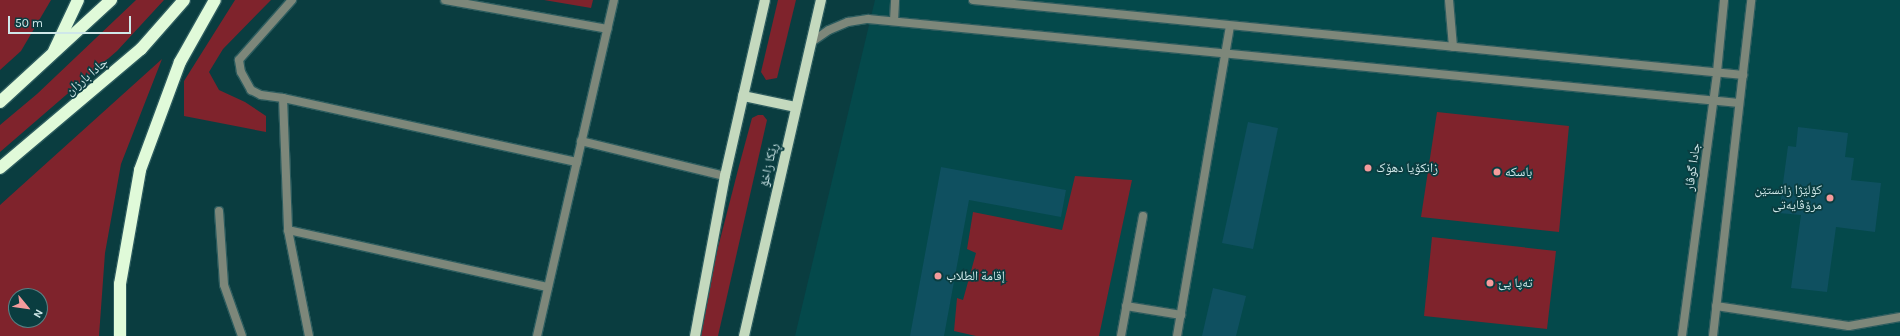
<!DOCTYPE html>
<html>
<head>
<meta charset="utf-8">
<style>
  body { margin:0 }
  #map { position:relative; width:1900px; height:336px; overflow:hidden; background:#0a3d40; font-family:Karla,"Noto Naskh Arabic",sans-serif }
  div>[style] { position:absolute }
  .built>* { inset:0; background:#04494b }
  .green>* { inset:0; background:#7f232c }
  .building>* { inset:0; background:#0f5060 }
  .roads { filter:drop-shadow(1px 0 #2d5c5e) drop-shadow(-1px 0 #2d5c5e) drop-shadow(0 1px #2d5c5e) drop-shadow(0 -1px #2d5c5e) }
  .service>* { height:8px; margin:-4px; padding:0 4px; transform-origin:4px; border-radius:4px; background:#7d877a }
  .minor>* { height:8px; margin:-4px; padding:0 4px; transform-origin:4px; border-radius:4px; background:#7d877a }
  .tertiary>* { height:8px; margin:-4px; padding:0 4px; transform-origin:4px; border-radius:4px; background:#7d877a }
  .primary>* { height:10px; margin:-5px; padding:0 5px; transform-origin:5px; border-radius:5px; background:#c4d9be }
  .motorway>* { height:12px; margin:-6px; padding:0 6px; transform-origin:6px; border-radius:6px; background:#e0fad9 }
  .dots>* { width:11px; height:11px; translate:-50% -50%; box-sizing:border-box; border:2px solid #0a3d40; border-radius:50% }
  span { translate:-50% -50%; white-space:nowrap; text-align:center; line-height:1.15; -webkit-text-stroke:3.5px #0a3d40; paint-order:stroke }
  .street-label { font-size:13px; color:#cfe8e9 }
  .poi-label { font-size:13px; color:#cfe8e9 }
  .left { translate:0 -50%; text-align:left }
  .right { translate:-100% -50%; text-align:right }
  .north { position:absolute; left:8px; top:288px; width:40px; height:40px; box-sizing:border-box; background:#0a3d40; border:1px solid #598184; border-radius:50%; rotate:119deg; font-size:11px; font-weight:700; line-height:16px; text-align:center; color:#cfe8e9 }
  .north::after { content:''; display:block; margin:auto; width:14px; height:18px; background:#f59b9c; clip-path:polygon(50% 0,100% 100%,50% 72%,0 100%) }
  .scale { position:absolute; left:8px; top:16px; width:123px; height:18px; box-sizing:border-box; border:2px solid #cfe8e9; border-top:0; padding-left:5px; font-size:12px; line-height:14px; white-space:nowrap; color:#cfe8e9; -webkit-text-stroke:3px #0a3d40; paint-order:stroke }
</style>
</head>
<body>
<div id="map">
  <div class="built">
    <i style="clip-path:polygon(875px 0,1900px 0,1900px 336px,795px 336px)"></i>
  </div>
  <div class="green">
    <i style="clip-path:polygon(0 0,51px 0,21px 51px,0 70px)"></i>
    <i style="clip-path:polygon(136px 0,164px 0,117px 51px,0 152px,0 125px,37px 94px)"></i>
    <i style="clip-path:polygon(235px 0,271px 0,223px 49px,209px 72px,219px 90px,245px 102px,266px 116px,266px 132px,184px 116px,184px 81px)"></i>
    <i style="clip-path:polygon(544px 0,593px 0,591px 8px)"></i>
    <i style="clip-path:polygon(778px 0,796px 0,777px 78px,766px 80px,761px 72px)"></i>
    <i style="clip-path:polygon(evenodd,162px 59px,121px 164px,105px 253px,99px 336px,0 336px,0 205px,162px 59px,16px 296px,40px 296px,40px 320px,16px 320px,16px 296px)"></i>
    <i style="clip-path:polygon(1437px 112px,1569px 126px,1559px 232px,1421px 217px)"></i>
    <i style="clip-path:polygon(758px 115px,763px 115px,767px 120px,718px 336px,698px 336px,705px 298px,739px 166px,752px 118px)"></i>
    <i style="clip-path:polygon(1075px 176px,1132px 180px,1099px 336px,976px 336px,954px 331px,957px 298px,963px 300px,976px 253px,967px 249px,973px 212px,1062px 230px)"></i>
    <i style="clip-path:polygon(1432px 237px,1556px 251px,1547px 329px,1424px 316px)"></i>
  </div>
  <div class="building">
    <i style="clip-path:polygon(1248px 122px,1278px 128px,1253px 249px,1222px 243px)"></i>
    <i style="clip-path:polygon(1798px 127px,1848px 133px,1845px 157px,1854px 158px,1851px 180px,1881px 183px,1875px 232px,1836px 227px,1827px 292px,1791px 288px,1801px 215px,1779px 213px,1788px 146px,1796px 147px)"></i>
    <i style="clip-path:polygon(941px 167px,1066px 190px,1061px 217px,969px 200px,944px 336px,910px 336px)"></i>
    <i style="clip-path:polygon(1213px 288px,1246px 296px,1236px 336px,1202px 336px)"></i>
  </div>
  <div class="roads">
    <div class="service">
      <i style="left:1449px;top:0;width:47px;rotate:85.1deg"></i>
      <i style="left:1126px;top:306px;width:56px;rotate:9.3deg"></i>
      <i style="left:1121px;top:336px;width:122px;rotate:-79.6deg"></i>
    </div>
    <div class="minor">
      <i style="left:292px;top:0;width:80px;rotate:131.5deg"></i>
      <i style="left:239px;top:60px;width:12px;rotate:81deg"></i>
      <i style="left:241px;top:72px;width:21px;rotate:61deg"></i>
      <i style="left:251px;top:90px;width:11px;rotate:27deg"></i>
      <i style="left:261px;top:95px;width:22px;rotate:8deg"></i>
      <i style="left:283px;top:98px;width:301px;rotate:12.3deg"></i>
      <i style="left:445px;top:0;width:165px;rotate:10.1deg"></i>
      <i style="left:283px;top:98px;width:132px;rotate:87.8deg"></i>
      <i style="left:288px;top:230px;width:108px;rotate:78.8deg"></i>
      <i style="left:581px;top:141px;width:148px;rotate:13.7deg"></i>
      <i style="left:219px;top:211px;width:74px;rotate:86.1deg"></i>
      <i style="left:224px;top:285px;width:54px;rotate:70.6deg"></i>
      <i style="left:288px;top:230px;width:266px;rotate:12.4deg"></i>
      <i style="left:1716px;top:306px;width:134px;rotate:8.6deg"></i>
      <i style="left:1849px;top:326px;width:52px;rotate:-10deg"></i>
      <i style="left:537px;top:336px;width:345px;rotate:-77.1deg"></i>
      <i style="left:1177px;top:336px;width:314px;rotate:-80.3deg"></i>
      <i style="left:1682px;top:336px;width:266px;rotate:-82.4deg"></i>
      <i style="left:1717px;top:72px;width:72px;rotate:-84.4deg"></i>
      <i style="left:1713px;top:336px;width:338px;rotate:-83.5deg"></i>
    </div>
    <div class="tertiary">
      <i style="left:973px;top:0;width:774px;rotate:5.56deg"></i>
      <i style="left:894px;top:21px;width:21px;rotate:-87deg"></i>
      <i style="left:813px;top:41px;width:19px;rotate:-35deg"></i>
      <i style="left:829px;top:30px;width:21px;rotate:-23deg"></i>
      <i style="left:848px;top:22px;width:20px;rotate:-9deg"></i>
      <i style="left:868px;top:19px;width:875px;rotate:5.51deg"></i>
    </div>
    <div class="primary">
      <i style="left:743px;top:96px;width:53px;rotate:11.9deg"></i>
      <i style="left:695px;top:336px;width:163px;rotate:-79.4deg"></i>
      <i style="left:725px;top:176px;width:180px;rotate:-77.2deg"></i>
      <i style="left:744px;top:336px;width:345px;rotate:-77.1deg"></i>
    </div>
    <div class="motorway">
      <i style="left:54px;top:51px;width:56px;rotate:-64.8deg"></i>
      <i style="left:0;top:102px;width:151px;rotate:-42.6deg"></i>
      <i style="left:0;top:168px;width:185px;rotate:-40.2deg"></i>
      <i style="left:141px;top:49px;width:65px;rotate:-48.7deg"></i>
      <i style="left:120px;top:336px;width:52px;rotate:-90deg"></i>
      <i style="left:120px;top:284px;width:116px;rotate:-80deg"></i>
      <i style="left:140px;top:170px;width:115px;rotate:-69.7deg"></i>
      <i style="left:180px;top:62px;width:71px;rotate:-60.6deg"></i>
    </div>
  </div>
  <div class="dots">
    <i style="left:1368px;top:168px;background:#f59b9c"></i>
    <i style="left:1497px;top:172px;background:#f59b9c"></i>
    <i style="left:1830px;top:198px;background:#f59b9c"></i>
    <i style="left:938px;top:276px;background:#f59b9c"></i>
    <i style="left:1490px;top:283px;background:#f59b9c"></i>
  </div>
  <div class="street-label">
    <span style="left:87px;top:77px;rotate:-40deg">جادا بارزان</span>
    <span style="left:769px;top:165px;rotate:-77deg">ڕێکا زاخۆ</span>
    <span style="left:1693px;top:167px;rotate:-82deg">جادا گوڤار</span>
  </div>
  <div class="poi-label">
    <span class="left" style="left:1376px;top:168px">زانکۆیا دهۆک</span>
    <span class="left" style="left:1505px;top:172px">باسکە</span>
    <span class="right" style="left:1822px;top:198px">كۆلێژا زانستێن<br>مرۆڤایەتی</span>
    <span class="left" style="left:946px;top:276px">إقامة الطلاب</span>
    <span class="left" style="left:1498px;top:283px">تەپا پێ</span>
  </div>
  <div class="north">N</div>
  <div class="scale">50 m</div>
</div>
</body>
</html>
